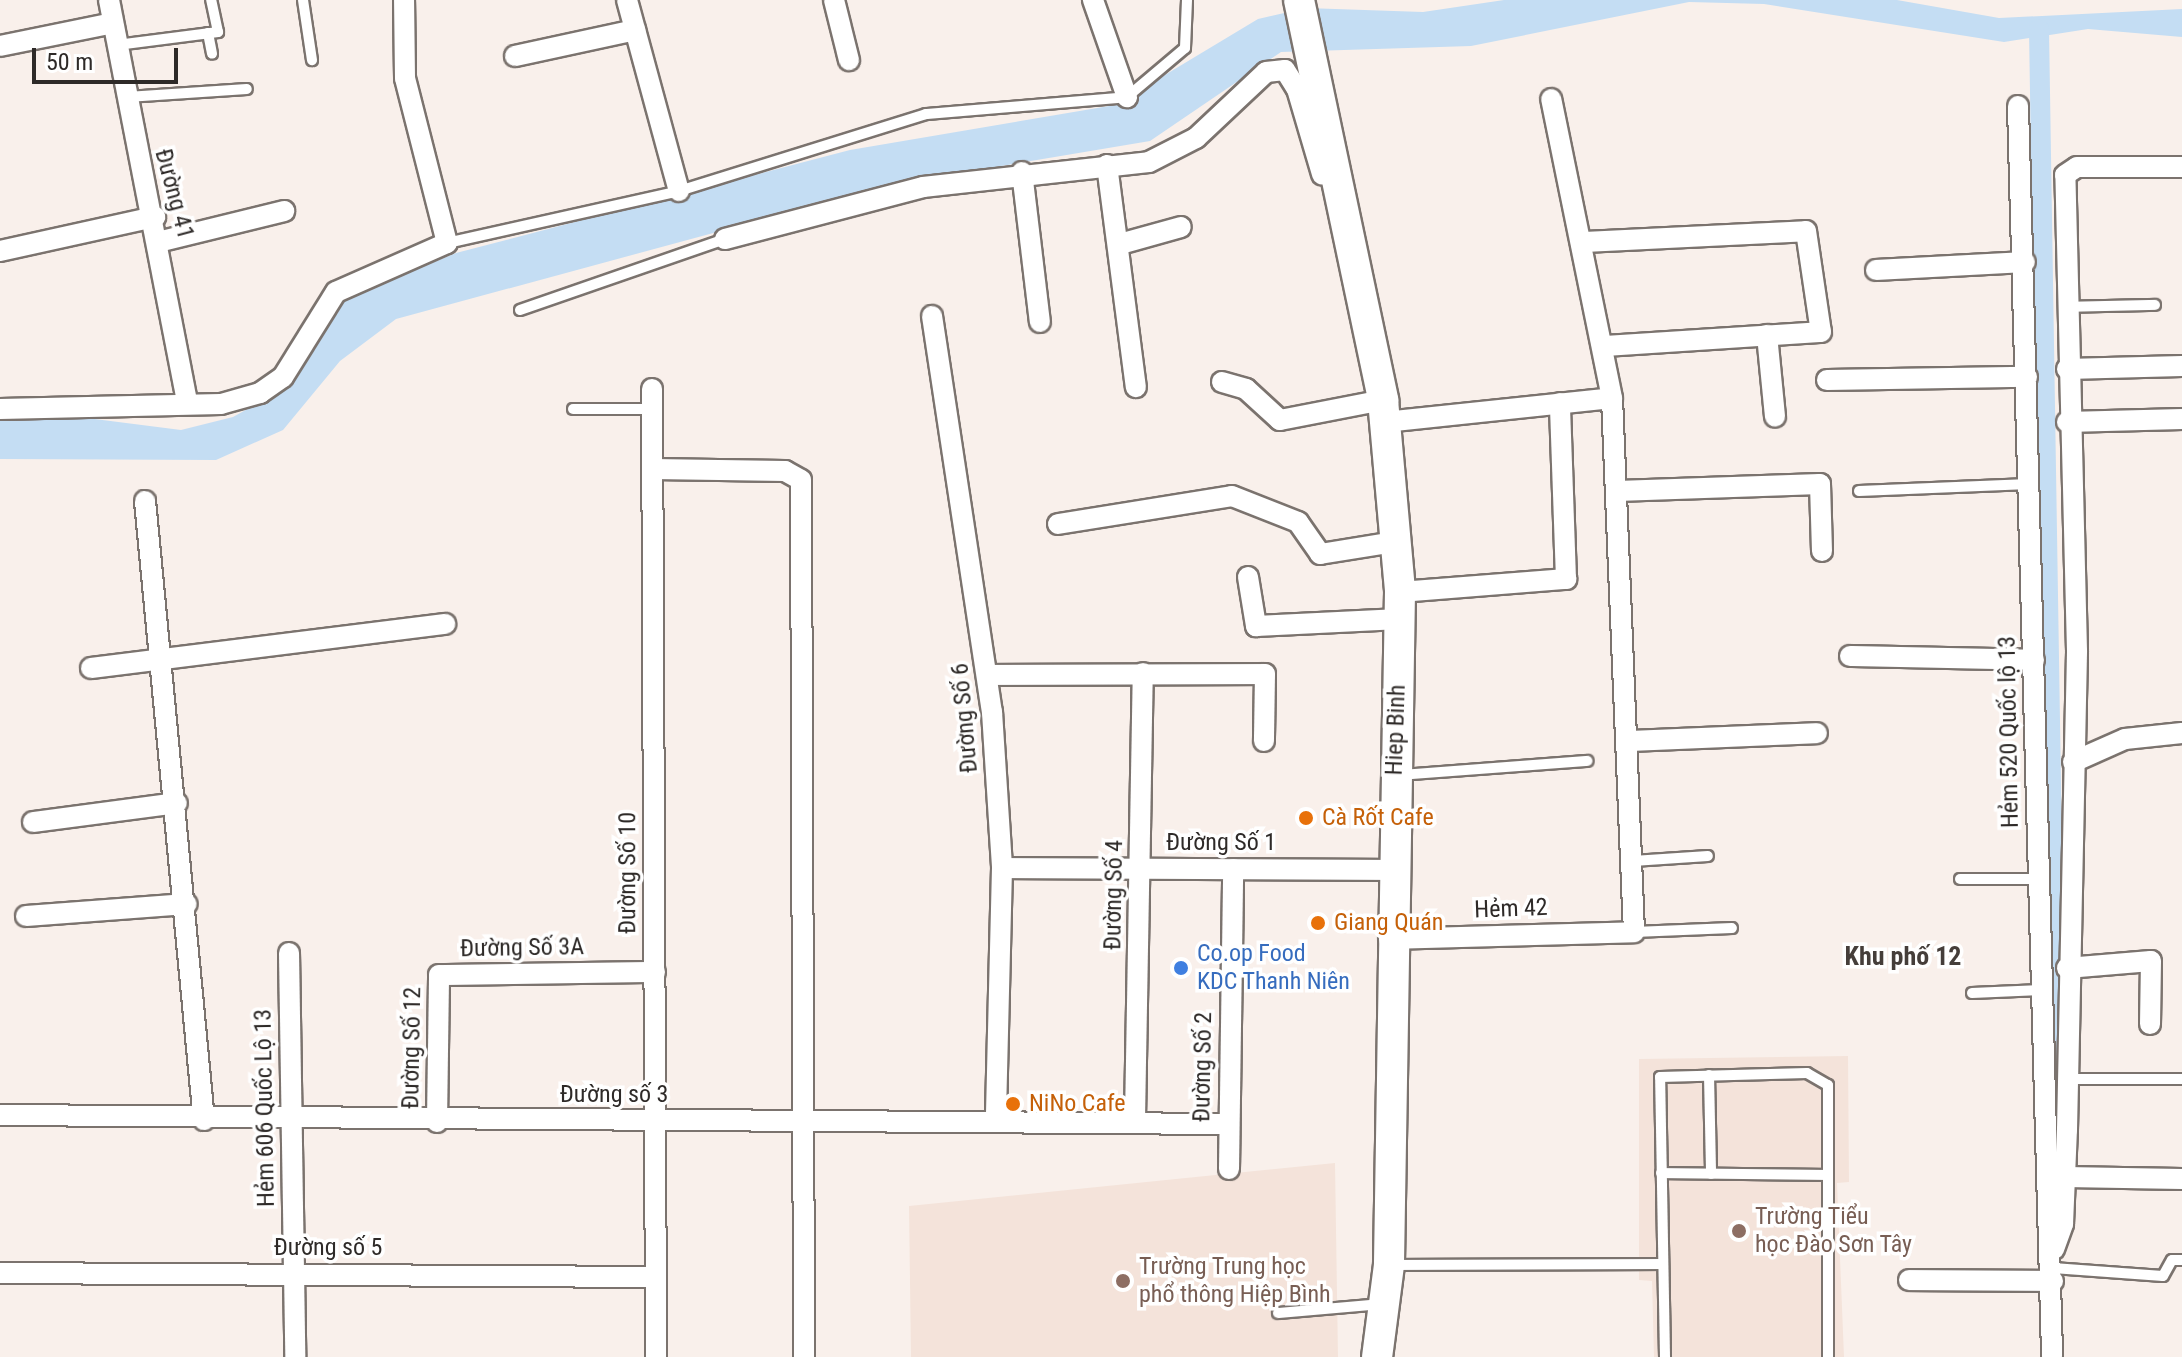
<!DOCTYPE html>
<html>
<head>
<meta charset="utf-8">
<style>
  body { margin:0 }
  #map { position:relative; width:2182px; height:1357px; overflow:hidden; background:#f9f0eb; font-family:"Roboto Condensed",sans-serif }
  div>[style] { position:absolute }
  .built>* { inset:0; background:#f4e3da }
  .water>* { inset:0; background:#c4ddf3 }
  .canal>* { height:20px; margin:-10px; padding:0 10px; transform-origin:10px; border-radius:10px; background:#c4ddf3 }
  .roads { filter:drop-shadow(2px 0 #7b736e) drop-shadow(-2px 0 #7b736e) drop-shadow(0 2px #7b736e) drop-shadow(0 -2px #7b736e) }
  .lane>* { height:10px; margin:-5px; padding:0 5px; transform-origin:5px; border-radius:5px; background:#fff }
  .street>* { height:20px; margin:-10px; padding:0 10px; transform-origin:10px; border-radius:10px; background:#fff }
  .secondary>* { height:30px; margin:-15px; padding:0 15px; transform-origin:15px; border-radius:15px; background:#fff }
  .dots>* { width:22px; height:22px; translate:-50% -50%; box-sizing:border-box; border:4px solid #fff; border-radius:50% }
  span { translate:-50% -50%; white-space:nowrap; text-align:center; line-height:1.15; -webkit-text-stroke:7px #fff; paint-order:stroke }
  .street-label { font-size:24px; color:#2e2a28 }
  .food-label { font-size:24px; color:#c56008 }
  .left { translate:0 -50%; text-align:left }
  .shop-label { font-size:24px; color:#366cbe }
  .education-label { font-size:24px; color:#785e54 }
  .neighbourhood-label { font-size:26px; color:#453e3a; font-weight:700 }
  .scale { position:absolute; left:32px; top:48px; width:146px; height:36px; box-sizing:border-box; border:4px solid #2e2a28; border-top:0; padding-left:10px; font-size:24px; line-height:28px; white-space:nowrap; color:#2e2a28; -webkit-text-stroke:6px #fff; paint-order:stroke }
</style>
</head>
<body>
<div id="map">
  <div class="built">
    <i style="clip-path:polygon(1848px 1056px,1849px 1182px,1837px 1183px,1844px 1357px,1654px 1357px,1652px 1281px,1639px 1280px,1639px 1059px)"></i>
    <i style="clip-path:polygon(1335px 1163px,1338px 1357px,911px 1357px,909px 1206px)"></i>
  </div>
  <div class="water">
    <i style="clip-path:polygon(1504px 0,1897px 0,1999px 18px,2182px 9px,2182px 37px,2088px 29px,2004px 42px,1764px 4px,1689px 2px,1471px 46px,1281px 52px,1150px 141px,894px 184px,396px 319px,340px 361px,283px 430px,216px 460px,0 459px,0 419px,79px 417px,181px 430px,233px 417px,260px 402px,345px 299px,456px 253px,850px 150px,1115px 105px,1258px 19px,1306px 8px,1423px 12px)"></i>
  </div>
  <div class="canal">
    <i style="left:2039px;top:29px;width:1131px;rotate:89.09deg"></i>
  </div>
  <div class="roads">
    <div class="lane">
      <i style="left:303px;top:0;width:61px;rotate:81.5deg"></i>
      <i style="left:208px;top:33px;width:21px;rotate:79deg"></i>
      <i style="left:117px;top:45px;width:102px;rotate:-7.3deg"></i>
      <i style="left:218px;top:32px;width:33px;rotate:-102deg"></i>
      <i style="left:127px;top:97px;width:120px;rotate:-3.8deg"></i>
      <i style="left:447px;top:243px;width:238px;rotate:-12.6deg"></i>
      <i style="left:679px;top:191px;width:259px;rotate:-17.3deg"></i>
      <i style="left:926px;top:114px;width:202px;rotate:-4.8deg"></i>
      <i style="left:1127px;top:97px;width:76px;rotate:-40.2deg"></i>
      <i style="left:1185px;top:48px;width:48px;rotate:-87.6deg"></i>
      <i style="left:2066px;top:307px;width:89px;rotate:-1.3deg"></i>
      <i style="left:520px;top:310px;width:217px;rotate:-19.1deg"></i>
      <i style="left:573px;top:409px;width:79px"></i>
      <i style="left:1859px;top:491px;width:170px;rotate:-2.4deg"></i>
      <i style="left:1400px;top:775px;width:188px;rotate:-4.3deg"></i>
      <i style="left:1633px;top:861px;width:75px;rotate:-3.8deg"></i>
      <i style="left:1960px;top:879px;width:78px"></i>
      <i style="left:1634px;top:932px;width:98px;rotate:-2.3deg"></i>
      <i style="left:1972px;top:993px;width:69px;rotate:-2.5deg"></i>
      <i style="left:1709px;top:1075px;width:99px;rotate:88.8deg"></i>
      <i style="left:2068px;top:1079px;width:114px"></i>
      <i style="left:1661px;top:1173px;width:164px;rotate:0.7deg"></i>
      <i style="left:1391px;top:1265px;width:270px;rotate:-0.2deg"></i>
      <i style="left:2053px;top:1268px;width:110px;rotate:4.2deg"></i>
      <i style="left:2163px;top:1276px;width:18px;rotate:-61deg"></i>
      <i style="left:2172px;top:1260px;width:10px"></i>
      <i style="left:1278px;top:1313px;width:102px;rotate:-5deg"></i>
      <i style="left:1665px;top:1357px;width:280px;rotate:-91deg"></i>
      <i style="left:1660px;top:1077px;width:147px;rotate:-1.6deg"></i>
      <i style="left:1807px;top:1073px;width:24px;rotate:30deg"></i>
      <i style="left:1828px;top:1085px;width:272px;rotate:90deg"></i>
    </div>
    <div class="street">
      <i style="left:109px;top:0;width:409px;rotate:79deg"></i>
      <i style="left:627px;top:0;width:198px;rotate:74.8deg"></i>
      <i style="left:834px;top:0;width:62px;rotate:76deg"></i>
      <i style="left:1093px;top:0;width:103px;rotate:70.7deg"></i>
      <i style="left:0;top:46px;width:115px;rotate:-11.5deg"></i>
      <i style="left:515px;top:56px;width:123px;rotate:-12.2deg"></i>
      <i style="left:2018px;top:106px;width:1251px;rotate:88.44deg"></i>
      <i style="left:1107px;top:165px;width:224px;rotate:82.6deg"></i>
      <i style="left:1022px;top:172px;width:151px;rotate:83.2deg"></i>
      <i style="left:725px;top:239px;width:205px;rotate:-14.7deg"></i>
      <i style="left:923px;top:187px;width:227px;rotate:-6.3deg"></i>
      <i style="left:1149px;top:162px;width:53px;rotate:-27.1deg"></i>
      <i style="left:1196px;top:138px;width:96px;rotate:-43.3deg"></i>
      <i style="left:1266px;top:72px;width:19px;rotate:-6deg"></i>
      <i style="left:1285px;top:70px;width:22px;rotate:58deg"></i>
      <i style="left:1297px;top:89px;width:89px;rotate:73.6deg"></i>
      <i style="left:162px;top:241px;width:126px;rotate:-13.8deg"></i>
      <i style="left:1584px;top:242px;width:222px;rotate:-2.8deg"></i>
      <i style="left:1806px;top:231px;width:102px;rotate:81.6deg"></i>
      <i style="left:1821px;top:332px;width:218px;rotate:176.3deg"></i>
      <i style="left:1120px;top:244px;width:63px;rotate:-15.6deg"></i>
      <i style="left:0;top:251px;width:159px;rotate:-12.4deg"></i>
      <i style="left:1876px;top:270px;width:149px;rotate:-3.1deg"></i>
      <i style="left:932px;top:316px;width:401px;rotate:81.4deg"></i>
      <i style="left:992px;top:712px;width:156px;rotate:86.3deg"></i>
      <i style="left:1002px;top:868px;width:251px;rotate:91.4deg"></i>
      <i style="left:1767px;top:335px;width:82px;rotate:84.4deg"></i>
      <i style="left:2067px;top:369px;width:115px;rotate:-1.5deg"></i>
      <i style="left:1827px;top:380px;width:200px;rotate:-0.9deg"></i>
      <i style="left:1222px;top:382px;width:25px;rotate:16deg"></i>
      <i style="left:1246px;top:389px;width:46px;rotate:42.4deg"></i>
      <i style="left:1280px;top:420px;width:105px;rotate:-11deg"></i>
      <i style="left:652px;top:389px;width:968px;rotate:89.76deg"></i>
      <i style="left:0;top:409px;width:221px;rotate:-1.3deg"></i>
      <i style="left:221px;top:404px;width:41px;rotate:-15.8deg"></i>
      <i style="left:260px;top:393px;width:28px;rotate:-35deg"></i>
      <i style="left:283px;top:377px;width:100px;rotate:-58.1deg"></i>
      <i style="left:336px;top:292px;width:121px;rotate:-23.8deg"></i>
      <i style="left:447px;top:243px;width:170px;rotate:-104.3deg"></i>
      <i style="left:405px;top:78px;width:78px;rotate:-90.7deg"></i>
      <i style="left:1385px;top:422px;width:228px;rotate:-6deg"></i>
      <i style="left:2067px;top:422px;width:115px;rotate:-1.5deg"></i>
      <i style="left:653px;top:469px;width:132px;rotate:0.9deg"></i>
      <i style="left:785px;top:471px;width:18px;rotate:29deg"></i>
      <i style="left:801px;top:480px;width:877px;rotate:89.8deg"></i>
      <i style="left:1617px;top:491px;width:203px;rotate:-2deg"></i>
      <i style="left:1820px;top:484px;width:67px;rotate:88.3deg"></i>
      <i style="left:145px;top:501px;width:622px;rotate:84.56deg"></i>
      <i style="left:1058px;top:524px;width:176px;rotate:-9.1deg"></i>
      <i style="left:1232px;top:496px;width:71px;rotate:21.5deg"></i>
      <i style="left:1298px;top:522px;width:39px;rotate:55deg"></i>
      <i style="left:1320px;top:554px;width:76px;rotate:-9.1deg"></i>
      <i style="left:1248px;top:577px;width:50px;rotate:80.7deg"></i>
      <i style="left:1256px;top:626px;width:144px;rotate:-2.8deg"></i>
      <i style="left:1400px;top:592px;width:167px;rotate:-4.5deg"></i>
      <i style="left:1566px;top:579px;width:176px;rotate:-92deg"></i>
      <i style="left:1850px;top:656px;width:184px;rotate:1.2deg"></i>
      <i style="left:91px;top:668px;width:357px;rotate:-7.1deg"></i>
      <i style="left:988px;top:675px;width:277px;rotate:-0.2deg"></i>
      <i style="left:1265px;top:674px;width:67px;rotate:90.9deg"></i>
      <i style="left:1628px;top:741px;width:189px;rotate:-2.4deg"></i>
      <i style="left:2073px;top:762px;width:57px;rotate:-23.9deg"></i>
      <i style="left:2125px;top:739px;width:57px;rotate:-6deg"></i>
      <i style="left:33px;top:822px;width:145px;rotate:-7.5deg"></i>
      <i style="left:1002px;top:868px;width:389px;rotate:0.3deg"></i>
      <i style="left:26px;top:916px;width:161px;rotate:-4.3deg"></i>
      <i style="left:1389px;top:939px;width:245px;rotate:-1.6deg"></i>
      <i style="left:1634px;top:932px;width:534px;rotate:-92.36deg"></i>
      <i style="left:1612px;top:398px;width:305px;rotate:-101.5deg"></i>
      <i style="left:289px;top:953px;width:404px;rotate:89.1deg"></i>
      <i style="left:2067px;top:968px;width:84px;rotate:-4.8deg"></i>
      <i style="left:2151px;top:961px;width:63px;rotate:90.9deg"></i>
      <i style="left:0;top:1115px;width:1228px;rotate:0.42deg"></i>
      <i style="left:1135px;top:1119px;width:446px;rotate:-89deg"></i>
      <i style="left:437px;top:1122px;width:147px;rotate:-89.2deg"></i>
      <i style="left:439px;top:975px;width:216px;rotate:-0.8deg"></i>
      <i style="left:1229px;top:1169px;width:300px;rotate:-89.2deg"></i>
      <i style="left:2065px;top:1177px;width:117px;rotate:1deg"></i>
      <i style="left:2054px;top:1249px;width:27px;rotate:-70deg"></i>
      <i style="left:2063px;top:1224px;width:94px;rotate:-87.6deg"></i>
      <i style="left:2067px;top:1130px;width:479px;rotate:-88.8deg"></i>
      <i style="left:2077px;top:651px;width:476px;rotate:-91.4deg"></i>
      <i style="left:2065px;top:175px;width:14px;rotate:-34deg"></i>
      <i style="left:2077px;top:167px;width:105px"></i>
      <i style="left:0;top:1273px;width:655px;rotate:0.35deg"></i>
      <i style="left:1909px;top:1280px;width:144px;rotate:0.4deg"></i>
    </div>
    <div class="secondary">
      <i style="left:1299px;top:0;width:409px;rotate:78.1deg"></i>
      <i style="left:1383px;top:400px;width:193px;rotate:84.9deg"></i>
      <i style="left:1400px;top:592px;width:673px;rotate:90.94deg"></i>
      <i style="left:1389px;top:1265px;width:93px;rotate:97.4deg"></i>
    </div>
  </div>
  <div class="dots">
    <i style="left:1306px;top:818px;background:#e8710a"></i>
    <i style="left:1318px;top:923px;background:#e8710a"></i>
    <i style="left:1181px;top:968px;background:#3f7fe0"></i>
    <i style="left:1013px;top:1104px;background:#e8710a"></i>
    <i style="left:1739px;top:1231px;background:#8d6e63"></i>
    <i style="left:1123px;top:1281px;background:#8d6e63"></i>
  </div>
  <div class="street-label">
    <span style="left:174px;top:194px;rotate:75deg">Đường 41</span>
    <span style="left:965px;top:718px;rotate:-95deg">Đường Số 6</span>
    <span style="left:1396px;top:730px;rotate:-88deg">Hiep Binh</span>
    <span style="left:2009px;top:732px;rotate:-91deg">Hẻm 520 Quốc lộ 13</span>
    <span style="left:1221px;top:843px">Đường Số 1</span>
    <span style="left:628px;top:873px;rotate:-90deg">Đường Số 10</span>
    <span style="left:1114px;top:895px;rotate:-89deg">Đường Số 4</span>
    <span style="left:1511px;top:909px;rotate:-2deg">Hẻm 42</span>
    <span style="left:522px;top:948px;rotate:-1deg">Đường Số 3A</span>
    <span style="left:412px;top:1048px;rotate:-89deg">Đường Số 12</span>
    <span style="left:1203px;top:1067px;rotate:-89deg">Đường Số 2</span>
    <span style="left:614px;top:1095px">Đường số 3</span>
    <span style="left:265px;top:1108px;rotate:-91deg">Hẻm 606 Quốc Lộ 13</span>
    <span style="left:328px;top:1248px">Đường số 5</span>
  </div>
  <div class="food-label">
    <span class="left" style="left:1322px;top:818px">Cà Rốt Cafe</span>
    <span class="left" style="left:1334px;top:923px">Giang Quán</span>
    <span class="left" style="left:1029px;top:1104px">NiNo Cafe</span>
  </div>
  <div class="shop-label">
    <span class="left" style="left:1197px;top:968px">Co.op Food<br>KDC Thanh Niên</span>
  </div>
  <div class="education-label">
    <span class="left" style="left:1755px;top:1231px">Trường Tiểu<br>học Đào Sơn Tây</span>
    <span class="left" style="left:1139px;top:1281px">Trường Trung học<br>phổ thông Hiệp Bình</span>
  </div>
  <div class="neighbourhood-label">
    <span style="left:1903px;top:957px">Khu phố 12</span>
  </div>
  <div class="scale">50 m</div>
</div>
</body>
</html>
